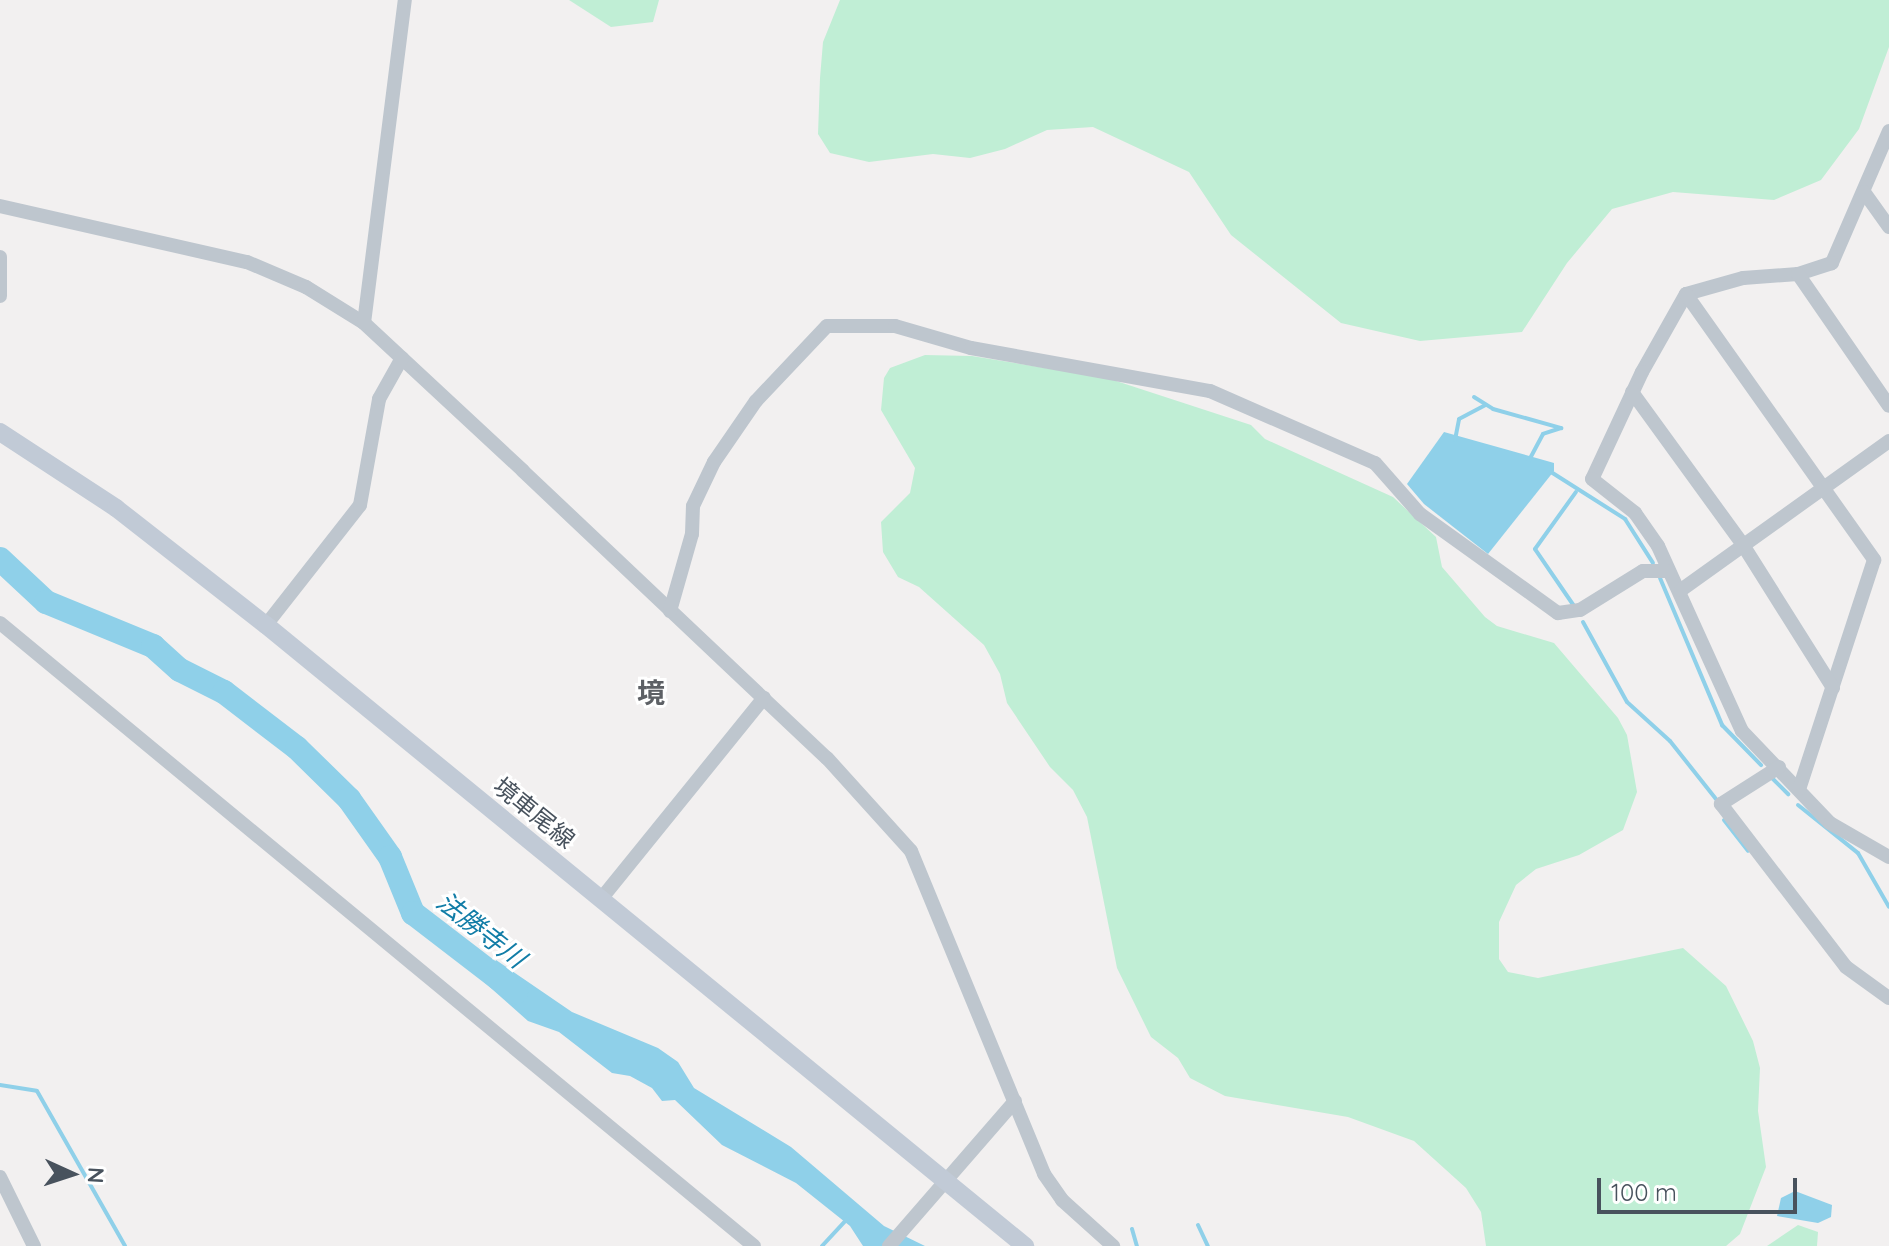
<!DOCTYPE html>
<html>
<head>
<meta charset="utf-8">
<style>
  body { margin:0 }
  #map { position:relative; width:1889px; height:1246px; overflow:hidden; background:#f2f0f0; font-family:Quicksand,"Noto Sans JP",sans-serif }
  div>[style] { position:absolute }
  .green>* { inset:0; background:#c0eed5 }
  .water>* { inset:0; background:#8fd0e9 }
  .stream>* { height:4px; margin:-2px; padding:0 2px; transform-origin:2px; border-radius:2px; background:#8fd0e9 }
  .river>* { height:24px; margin:-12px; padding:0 12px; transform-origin:12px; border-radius:12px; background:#8fd0e9 }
  .street>* { height:14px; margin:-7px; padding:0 7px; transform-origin:7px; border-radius:7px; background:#bec6ce }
  .secondary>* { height:18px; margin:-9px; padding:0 9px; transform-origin:9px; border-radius:9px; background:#c1cad6 }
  span { translate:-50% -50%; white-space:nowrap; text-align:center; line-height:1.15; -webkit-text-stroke:6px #fff; paint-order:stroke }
  .street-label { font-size:24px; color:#48525d }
  .water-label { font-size:26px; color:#127da7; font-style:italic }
  .quarter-label { font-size:28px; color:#5d6065; font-weight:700 }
  .north { position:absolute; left:32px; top:1134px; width:80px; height:80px; -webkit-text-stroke:6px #fff; paint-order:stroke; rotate:93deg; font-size:22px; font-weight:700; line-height:32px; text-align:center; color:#48525d }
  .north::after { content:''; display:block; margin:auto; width:28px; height:36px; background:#48525d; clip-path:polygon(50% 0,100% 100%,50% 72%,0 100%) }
  .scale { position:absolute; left:1597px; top:1178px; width:200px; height:36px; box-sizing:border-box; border:4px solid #48525d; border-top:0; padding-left:10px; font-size:24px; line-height:28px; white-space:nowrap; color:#48525d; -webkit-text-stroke:6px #fff; paint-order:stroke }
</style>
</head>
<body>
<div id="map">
  <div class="green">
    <i style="clip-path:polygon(569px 0,659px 0,653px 22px,611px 27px)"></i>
    <i style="clip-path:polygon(840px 0,1889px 0,1889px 47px,1859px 129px,1821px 180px,1774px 200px,1673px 192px,1612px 209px,1567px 263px,1522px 332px,1420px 341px,1341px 323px,1231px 235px,1189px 172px,1093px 127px,1047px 130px,1005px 149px,970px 158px,933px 154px,869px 162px,830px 153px,818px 134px,820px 78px,823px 42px)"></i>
    <i style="clip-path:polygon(925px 355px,972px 356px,1107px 378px,1251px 425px,1265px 439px,1393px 497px,1436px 537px,1442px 567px,1485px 617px,1497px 626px,1554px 643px,1618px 718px,1627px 735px,1637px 792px,1623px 830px,1579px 855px,1536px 869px,1516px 885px,1499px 922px,1499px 959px,1508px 972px,1538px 978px,1683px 948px,1726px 986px,1753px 1041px,1760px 1068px,1758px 1111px,1766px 1167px,1740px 1234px,1726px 1246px,1486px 1246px,1481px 1212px,1466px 1188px,1414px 1141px,1348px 1117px,1225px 1096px,1190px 1078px,1178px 1058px,1151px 1037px,1117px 968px,1087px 817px,1073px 790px,1050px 767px,1007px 703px,1000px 674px,984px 645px,919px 587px,898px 577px,883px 552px,881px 522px,910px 493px,915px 468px,881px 410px,884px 378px,890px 368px)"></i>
    <i style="clip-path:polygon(1798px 1225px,1818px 1232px,1817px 1246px,1767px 1246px)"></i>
  </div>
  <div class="water">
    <i style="clip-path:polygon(1444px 432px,1554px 463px,1554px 471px,1488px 554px,1424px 504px,1407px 484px)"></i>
    <i style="clip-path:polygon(496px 960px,572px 1012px,658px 1048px,678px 1062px,694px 1088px,791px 1147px,884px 1226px,925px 1246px,863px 1246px,850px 1226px,796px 1183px,722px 1145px,675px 1100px,662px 1101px,652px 1088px,630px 1076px,612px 1073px,559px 1032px,528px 1021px,484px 982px)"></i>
    <i style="clip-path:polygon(1795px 1191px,1832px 1205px,1831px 1217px,1818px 1223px,1777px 1216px,1781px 1198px)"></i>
  </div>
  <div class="stream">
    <i style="left:1474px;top:397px;width:22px;rotate:32deg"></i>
    <i style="left:1493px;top:409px;width:71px;rotate:15.6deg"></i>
    <i style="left:1561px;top:428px;width:19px;rotate:162deg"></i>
    <i style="left:1543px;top:434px;width:30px;rotate:118deg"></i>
    <i style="left:1455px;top:440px;width:21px;rotate:-79deg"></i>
    <i style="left:1459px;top:419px;width:30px;rotate:-28deg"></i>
    <i style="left:1551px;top:472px;width:88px;rotate:32.4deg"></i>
    <i style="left:1625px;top:519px;width:52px;rotate:57.5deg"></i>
    <i style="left:1660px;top:578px;width:160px;rotate:67.1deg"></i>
    <i style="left:1722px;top:725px;width:56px;rotate:45.7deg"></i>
    <i style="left:1574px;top:606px;width:69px;rotate:-124.4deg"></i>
    <i style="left:1535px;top:549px;width:70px;rotate:-54.3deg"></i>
    <i style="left:1583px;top:622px;width:91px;rotate:61.2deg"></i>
    <i style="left:1627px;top:702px;width:58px;rotate:42.2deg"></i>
    <i style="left:1670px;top:741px;width:74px;rotate:51.6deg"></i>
    <i style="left:1772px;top:778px;width:23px;rotate:45deg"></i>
    <i style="left:1798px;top:805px;width:77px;rotate:38.7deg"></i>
    <i style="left:1858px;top:853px;width:62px;rotate:60.1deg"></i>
    <i style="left:1724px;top:820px;width:39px;rotate:52deg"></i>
    <i style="left:0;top:1085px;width:37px;rotate:9deg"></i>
    <i style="left:37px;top:1091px;width:178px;rotate:60.4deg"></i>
    <i style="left:1198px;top:1225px;width:23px;rotate:65deg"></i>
    <i style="left:1132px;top:1229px;width:18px;rotate:74deg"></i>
    <i style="left:822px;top:1246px;width:37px;rotate:-47deg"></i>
  </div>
  <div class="river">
    <i style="left:0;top:559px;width:63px;rotate:43.1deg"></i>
    <i style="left:46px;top:602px;width:116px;rotate:22.4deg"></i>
    <i style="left:153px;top:646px;width:36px;rotate:42deg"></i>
    <i style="left:180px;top:670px;width:49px;rotate:26.6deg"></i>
    <i style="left:224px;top:692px;width:92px;rotate:37.5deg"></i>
    <i style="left:297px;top:748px;width:73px;rotate:44.4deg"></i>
    <i style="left:349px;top:799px;width:71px;rotate:54.7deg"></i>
    <i style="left:390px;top:857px;width:61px;rotate:67.7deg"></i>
    <i style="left:413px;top:913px;width:130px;rotate:37.5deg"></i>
  </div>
  <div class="street">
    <i style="left:1889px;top:131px;width:144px;rotate:113.4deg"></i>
    <i style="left:1832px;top:263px;width:36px;rotate:162deg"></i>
    <i style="left:1798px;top:274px;width:55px;rotate:175.8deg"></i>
    <i style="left:1743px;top:278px;width:59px;rotate:164.3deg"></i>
    <i style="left:1686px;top:294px;width:90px;rotate:119.4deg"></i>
    <i style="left:1642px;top:372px;width:118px;rotate:115deg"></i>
    <i style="left:1592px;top:479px;width:55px;rotate:38.3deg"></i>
    <i style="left:1635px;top:513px;width:40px;rotate:55.1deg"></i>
    <i style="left:1658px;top:546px;width:203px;rotate:65.6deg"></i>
    <i style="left:1742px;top:731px;width:127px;rotate:46.3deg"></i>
    <i style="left:1830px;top:823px;width:68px;rotate:30deg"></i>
    <i style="left:1864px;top:192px;width:43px;rotate:54.5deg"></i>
    <i style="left:0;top:206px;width:253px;rotate:12.8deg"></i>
    <i style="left:247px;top:262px;width:64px;rotate:23deg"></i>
    <i style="left:306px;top:287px;width:68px;rotate:31.8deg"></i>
    <i style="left:364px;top:323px;width:217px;rotate:42.9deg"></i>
    <i style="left:523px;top:471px;width:418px;rotate:43.4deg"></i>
    <i style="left:827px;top:758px;width:125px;rotate:47.9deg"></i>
    <i style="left:911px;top:851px;width:349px;rotate:67.6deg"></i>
    <i style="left:1044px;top:1174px;width:32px;rotate:55deg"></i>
    <i style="left:1062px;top:1200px;width:69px;rotate:42deg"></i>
    <i style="left:0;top:257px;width:39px;rotate:90deg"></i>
    <i style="left:1798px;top:274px;width:160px;rotate:55.4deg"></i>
    <i style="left:1686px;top:294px;width:326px;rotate:54.7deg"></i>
    <i style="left:1874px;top:560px;width:241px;rotate:108.1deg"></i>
    <i style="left:364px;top:323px;width:326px;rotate:-82.8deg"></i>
    <i style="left:1632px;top:392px;width:189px;rotate:54deg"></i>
    <i style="left:1743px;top:545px;width:169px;rotate:57.8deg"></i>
    <i style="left:1681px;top:590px;width:256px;rotate:-35.6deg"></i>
    <i style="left:670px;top:611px;width:80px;rotate:-74.1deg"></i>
    <i style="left:692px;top:534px;width:28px;rotate:-88deg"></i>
    <i style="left:693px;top:506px;width:49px;rotate:-64.5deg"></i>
    <i style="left:714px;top:462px;width:74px;rotate:-55.5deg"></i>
    <i style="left:756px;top:401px;width:103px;rotate:-46.6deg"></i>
    <i style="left:827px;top:326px;width:68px"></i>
    <i style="left:895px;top:326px;width:79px;rotate:16.1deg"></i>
    <i style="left:971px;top:348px;width:243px;rotate:10.2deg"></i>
    <i style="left:1210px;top:391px;width:180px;rotate:23.6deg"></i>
    <i style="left:1375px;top:463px;width:68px;rotate:48.6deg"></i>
    <i style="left:1420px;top:514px;width:170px;rotate:35.7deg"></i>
    <i style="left:1558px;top:613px;width:22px;rotate:-8deg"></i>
    <i style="left:1580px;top:610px;width:74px;rotate:-31.8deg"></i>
    <i style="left:1643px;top:571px;width:25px"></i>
    <i style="left:0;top:623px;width:978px;rotate:39.57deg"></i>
    <i style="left:266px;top:625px;width:152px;rotate:-51.9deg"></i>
    <i style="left:360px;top:505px;width:108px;rotate:-79.8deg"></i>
    <i style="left:379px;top:399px;width:47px;rotate:-60.7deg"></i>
    <i style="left:1779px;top:767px;width:69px;rotate:147.5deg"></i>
    <i style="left:1721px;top:804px;width:205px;rotate:52.5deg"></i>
    <i style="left:1846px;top:967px;width:53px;rotate:35.8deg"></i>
    <i style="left:601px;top:899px;width:259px;rotate:-51deg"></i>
    <i style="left:0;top:1177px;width:77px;rotate:63.8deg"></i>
    <i style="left:889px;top:1246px;width:192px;rotate:-49deg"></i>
  </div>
  <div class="secondary">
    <i style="left:0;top:432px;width:139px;rotate:33.2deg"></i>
    <i style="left:116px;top:508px;width:190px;rotate:38deg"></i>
    <i style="left:266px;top:625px;width:981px;rotate:39.29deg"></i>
  </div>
  <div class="street-label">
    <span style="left:534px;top:813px;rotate:39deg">境車尾線</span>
  </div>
  <div class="water-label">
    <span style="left:481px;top:930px;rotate:38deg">法勝寺川</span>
  </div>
  <div class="quarter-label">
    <span style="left:651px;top:693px">境</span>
  </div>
  <div class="north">N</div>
  <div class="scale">100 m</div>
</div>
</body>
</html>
